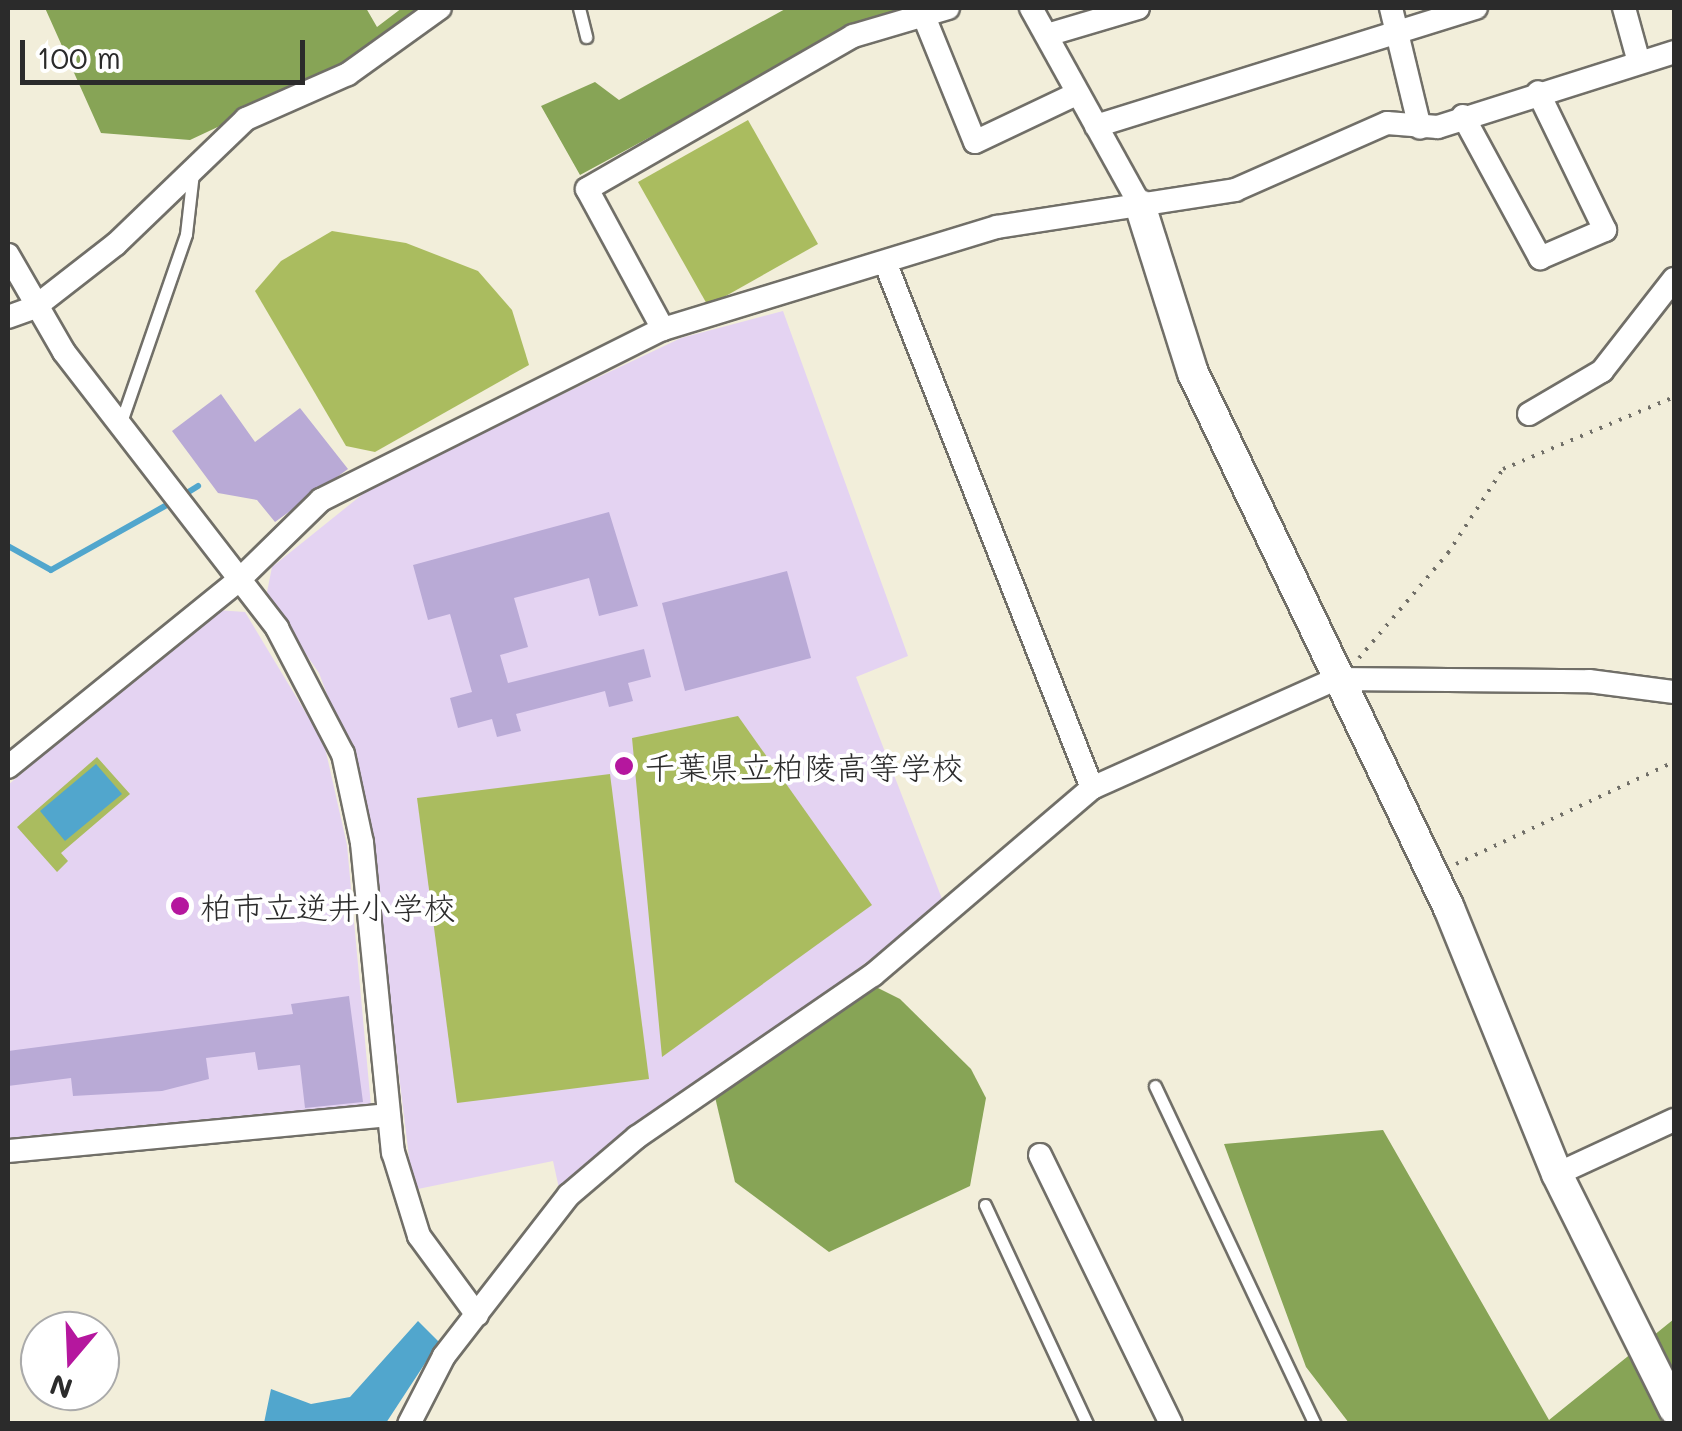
<!DOCTYPE html>
<html>
<head>
<meta charset="utf-8">
<style>
  body { margin:0 }
  #map { position:relative; width:1682px; height:1431px; overflow:hidden; background:#f2eeda; font-family:Mali,"Klee One",sans-serif }
  div>[style] { position:absolute }
  .built>* { inset:0; background:#e4d3f2 }
  .green>* { inset:0; background:#aabc5f }
  .forest>* { inset:0; background:#87a456 }
  .water>* { inset:0; background:#51a6cd }
  .stream>* { height:6px; margin:-3px; padding:0 3px; transform-origin:3px; border-radius:3px; background:#51a6cd }
  .building>* { inset:0; background:#b9aad6 }
  .path>* { height:4px; margin-top:-2px; transform-origin:0; background:repeating-linear-gradient(90deg,#716f68 0 2.5px,transparent 0 10.5px) }
  .roads { filter:drop-shadow(2px 0 #716f68) drop-shadow(-2px 0 #716f68) drop-shadow(0 2px #716f68) drop-shadow(0 -2px #716f68) }
  .lane>* { height:11px; margin:-5.5px; padding:0 5.5px; transform-origin:5.5px; border-radius:5.5px; background:#fff }
  .street>* { height:22px; margin:-11px; padding:0 11px; transform-origin:11px; border-radius:11px; background:#fff }
  .secondary>* { height:30px; margin:-15px; padding:0 15px; transform-origin:15px; border-radius:15px; background:#fff }
  .dots>* { width:28px; height:28px; translate:-50% -50%; box-sizing:border-box; border:5px solid #fff; border-radius:50% }
  span { translate:-50% -50%; white-space:nowrap; text-align:center; line-height:1.15; -webkit-text-stroke:8px #fff; paint-order:stroke }
  .poi-label { font-size:32px; color:#2b2b2b }
  .left { translate:0 -50%; text-align:left }
  .frame { position:absolute; inset:0; border:10px solid #2b2b2b; pointer-events:none }
  .north { position:absolute; left:20px; top:1311px; width:100px; height:100px; box-sizing:border-box; background:#fff; border:2px solid #aaa; border-radius:50%; rotate:199deg; font-size:28px; font-weight:700; line-height:40px; text-align:center; color:#2b2b2b }
  .north::after { content:''; display:block; margin:auto; width:35px; height:45px; background:#b5179e; clip-path:polygon(50% 0,100% 100%,50% 72%,0 100%) }
  .scale { position:absolute; left:20px; top:40px; width:285px; height:45px; box-sizing:border-box; border:5px solid #2b2b2b; border-top:0; padding-left:12px; font-size:30px; line-height:35px; white-space:nowrap; color:#2b2b2b; -webkit-text-stroke:8px #fff; paint-order:stroke }
</style>
</head>
<body>
<div id="map">
  <div class="built">
    <i style="clip-path:polygon(783px 311px,908px 656px,856px 677px,944px 904px,560px 1193px,553px 1161px,413px 1190px,365px 796px,319px 673px,266px 597px,272px 567px,379px 481px,681px 338px)"></i>
    <i style="clip-path:polygon(217px 610px,245px 612px,324px 743px,347px 845px,371px 1106px,8px 1144px,8px 785px)"></i>
  </div>
  <div class="green">
    <i style="clip-path:polygon(748px 120px,818px 244px,708px 306px,638px 182px)"></i>
    <i style="clip-path:polygon(332px 231px,406px 243px,478px 271px,512px 310px,529px 365px,375px 452px,346px 446px,255px 291px,281px 261px)"></i>
    <i style="clip-path:polygon(738px 716px,872px 905px,662px 1057px,632px 738px)"></i>
    <i style="clip-path:polygon(97px 757px,130px 794px,61px 853px,68px 861px,57px 872px,17px 827px)"></i>
    <i style="clip-path:polygon(610px 774px,649px 1079px,457px 1103px,417px 798px)"></i>
  </div>
  <div class="forest">
    <i style="clip-path:polygon(45px 8px,366px 8px,377px 27px,402px 8px,429px 8px,346px 67px,190px 140px,101px 133px)"></i>
    <i style="clip-path:polygon(787px 8px,919px 8px,846px 31px,580px 175px,541px 106px,595px 82px,619px 100px)"></i>
    <i style="clip-path:polygon(868px 983px,900px 999px,971px 1069px,986px 1098px,970px 1186px,829px 1252px,735px 1182px,715px 1097px)"></i>
    <i style="clip-path:polygon(1383px 1130px,1549px 1420px,1674px 1319px,1674px 1384px,1654px 1400px,1668px 1423px,1349px 1423px,1306px 1367px,1224px 1144px)"></i>
  </div>
  <div class="water">
    <i style="clip-path:polygon(96px 764px,122px 794px,65px 841px,40px 811px)"></i>
    <i style="clip-path:polygon(418px 1321px,439px 1342px,386px 1423px,264px 1423px,271px 1389px,311px 1404px,350px 1397px)"></i>
  </div>
  <div class="stream">
    <i style="left:182px;top:496px;width:19px;rotate:-32deg"></i>
    <i style="left:8px;top:546px;width:49px;rotate:29.2deg"></i>
    <i style="left:51px;top:570px;width:139px;rotate:-29.3deg"></i>
  </div>
  <div class="building">
    <i style="clip-path:polygon(221px 394px,255px 442px,300px 408px,348px 469px,275px 522px,257px 500px,218px 493px,172px 431px)"></i>
    <i style="clip-path:polygon(609px 512px,638px 606px,599px 616px,589px 578px,514px 598px,528px 647px,500px 655px,508px 683px,644px 649px,651px 677px,628px 683px,633px 701px,609px 707px,605px 691px,516px 714px,521px 731px,497px 737px,492px 719px,458px 728px,450px 698px,472px 692px,450px 614px,428px 620px,413px 565px)"></i>
    <i style="clip-path:polygon(787px 571px,811px 658px,685px 691px,662px 603px)"></i>
    <i style="clip-path:polygon(349px 996px,363px 1102px,305px 1108px,300px 1065px,258px 1070px,255px 1052px,206px 1058px,209px 1079px,162px 1091px,73px 1096px,71px 1078px,8px 1086px,8px 1051px,293px 1014px,291px 1004px)"></i>
  </div>
  <div class="path">
    <i style="left:1359px;top:658px;width:138px;rotate:-49.7deg"></i>
    <i style="left:1448px;top:553px;width:100px;rotate:-56.8deg"></i>
    <i style="left:1503px;top:469px;width:186px;rotate:-22.8deg"></i>
    <i style="left:1456px;top:864px;width:241px;rotate:-25.1deg"></i>
  </div>
  <div class="roads">
    <div class="lane">
      <i style="left:579px;top:8px;width:30px;rotate:76deg"></i>
      <i style="left:121px;top:422px;width:199px;rotate:-70.9deg"></i>
      <i style="left:186px;top:234px;width:61px;rotate:-83.5deg"></i>
      <i style="left:1155px;top:1086px;width:374px;rotate:64.7deg"></i>
      <i style="left:985px;top:1205px;width:242px;rotate:65deg"></i>
    </div>
    <div class="street">
      <i style="left:1031px;top:8px;width:225px;rotate:61deg"></i>
      <i style="left:1391px;top:8px;width:123px;rotate:76.4deg"></i>
      <i style="left:1624px;top:8px;width:53px;rotate:74.6deg"></i>
      <i style="left:923px;top:14px;width:138px;rotate:67.9deg"></i>
      <i style="left:975px;top:142px;width:112px;rotate:-25.4deg"></i>
      <i style="left:1047px;top:35px;width:95px;rotate:-16.5deg"></i>
      <i style="left:1463px;top:116px;width:162px;rotate:61.5deg"></i>
      <i style="left:1540px;top:258px;width:71px;rotate:-23.3deg"></i>
      <i style="left:1605px;top:230px;width:153px;rotate:-115.9deg"></i>
      <i style="left:1096px;top:126px;width:398px;rotate:-17.3deg"></i>
      <i style="left:8px;top:255px;width:112px;rotate:60deg"></i>
      <i style="left:64px;top:352px;width:349px;rotate:52.3deg"></i>
      <i style="left:277px;top:628px;width:142px;rotate:62.4deg"></i>
      <i style="left:343px;top:754px;width:91px;rotate:77.9deg"></i>
      <i style="left:362px;top:843px;width:311px;rotate:84.3deg"></i>
      <i style="left:393px;top:1152px;width:88px;rotate:72.8deg"></i>
      <i style="left:419px;top:1236px;width:98px;rotate:53.7deg"></i>
      <i style="left:887px;top:267px;width:560px;rotate:68.52deg"></i>
      <i style="left:8px;top:317px;width:29px;rotate:-20deg"></i>
      <i style="left:35px;top:307px;width:103px;rotate:-37.9deg"></i>
      <i style="left:116px;top:244px;width:180px;rotate:-43.9deg"></i>
      <i style="left:246px;top:119px;width:111px;rotate:-23.8deg"></i>
      <i style="left:348px;top:74px;width:113px;rotate:-35.7deg"></i>
      <i style="left:663px;top:329px;width:159px;rotate:-118.5deg"></i>
      <i style="left:587px;top:189px;width:307px;rotate:-29.9deg"></i>
      <i style="left:853px;top:36px;width:99px;rotate:-16.4deg"></i>
      <i style="left:1529px;top:414px;width:85px;rotate:-30.5deg"></i>
      <i style="left:1602px;top:371px;width:117px;rotate:-52deg"></i>
      <i style="left:8px;top:767px;width:297px;rotate:-39deg"></i>
      <i style="left:239px;top:580px;width:115px;rotate:-44.3deg"></i>
      <i style="left:321px;top:500px;width:382px;rotate:-26.6deg"></i>
      <i style="left:663px;top:329px;width:349px;rotate:-17deg"></i>
      <i style="left:997px;top:227px;width:241px;rotate:-8.8deg"></i>
      <i style="left:1235px;top:190px;width:166px;rotate:-23.8deg"></i>
      <i style="left:1387px;top:123px;width:51px;rotate:4.5deg"></i>
      <i style="left:1438px;top:127px;width:248px;rotate:-17.6deg"></i>
      <i style="left:8px;top:1151px;width:380px;rotate:-5.4deg"></i>
      <i style="left:1040px;top:1155px;width:299px;rotate:64deg"></i>
      <i style="left:1557px;top:1174px;width:129px;rotate:-24.8deg"></i>
      <i style="left:409px;top:1424px;width:76px;rotate:-62.8deg"></i>
      <i style="left:444px;top:1356px;width:204px;rotate:-52.2deg"></i>
      <i style="left:569px;top:1195px;width:89px;rotate:-40.5deg"></i>
      <i style="left:637px;top:1137px;width:286px;rotate:-34.5deg"></i>
      <i style="left:873px;top:975px;width:288px;rotate:-40.5deg"></i>
      <i style="left:1092px;top:788px;width:267px;rotate:-24.1deg"></i>
      <i style="left:1336px;top:679px;width:253px;rotate:0.5deg"></i>
      <i style="left:1589px;top:681px;width:86px;rotate:7.4deg"></i>
    </div>
    <div class="secondary">
      <i style="left:1140px;top:205px;width:176px;rotate:72.5deg"></i>
      <i style="left:1193px;top:373px;width:593px;rotate:64.43deg"></i>
      <i style="left:1449px;top:908px;width:287px;rotate:67.9deg"></i>
      <i style="left:1557px;top:1174px;width:263px;rotate:63.5deg"></i>
    </div>
  </div>
  <div class="dots">
    <i style="left:624px;top:766px;background:#b5179e"></i>
    <i style="left:180px;top:906px;background:#b5179e"></i>
  </div>
  <div class="poi-label">
    <span class="left" style="left:644px;top:766px">千葉県立柏陵高等学校</span>
    <span class="left" style="left:200px;top:906px">柏市立逆井小学校</span>
  </div>
  <div class="frame"></div>
  <div class="north">N</div>
  <div class="scale">100 m</div>
</div>
</body>
</html>
